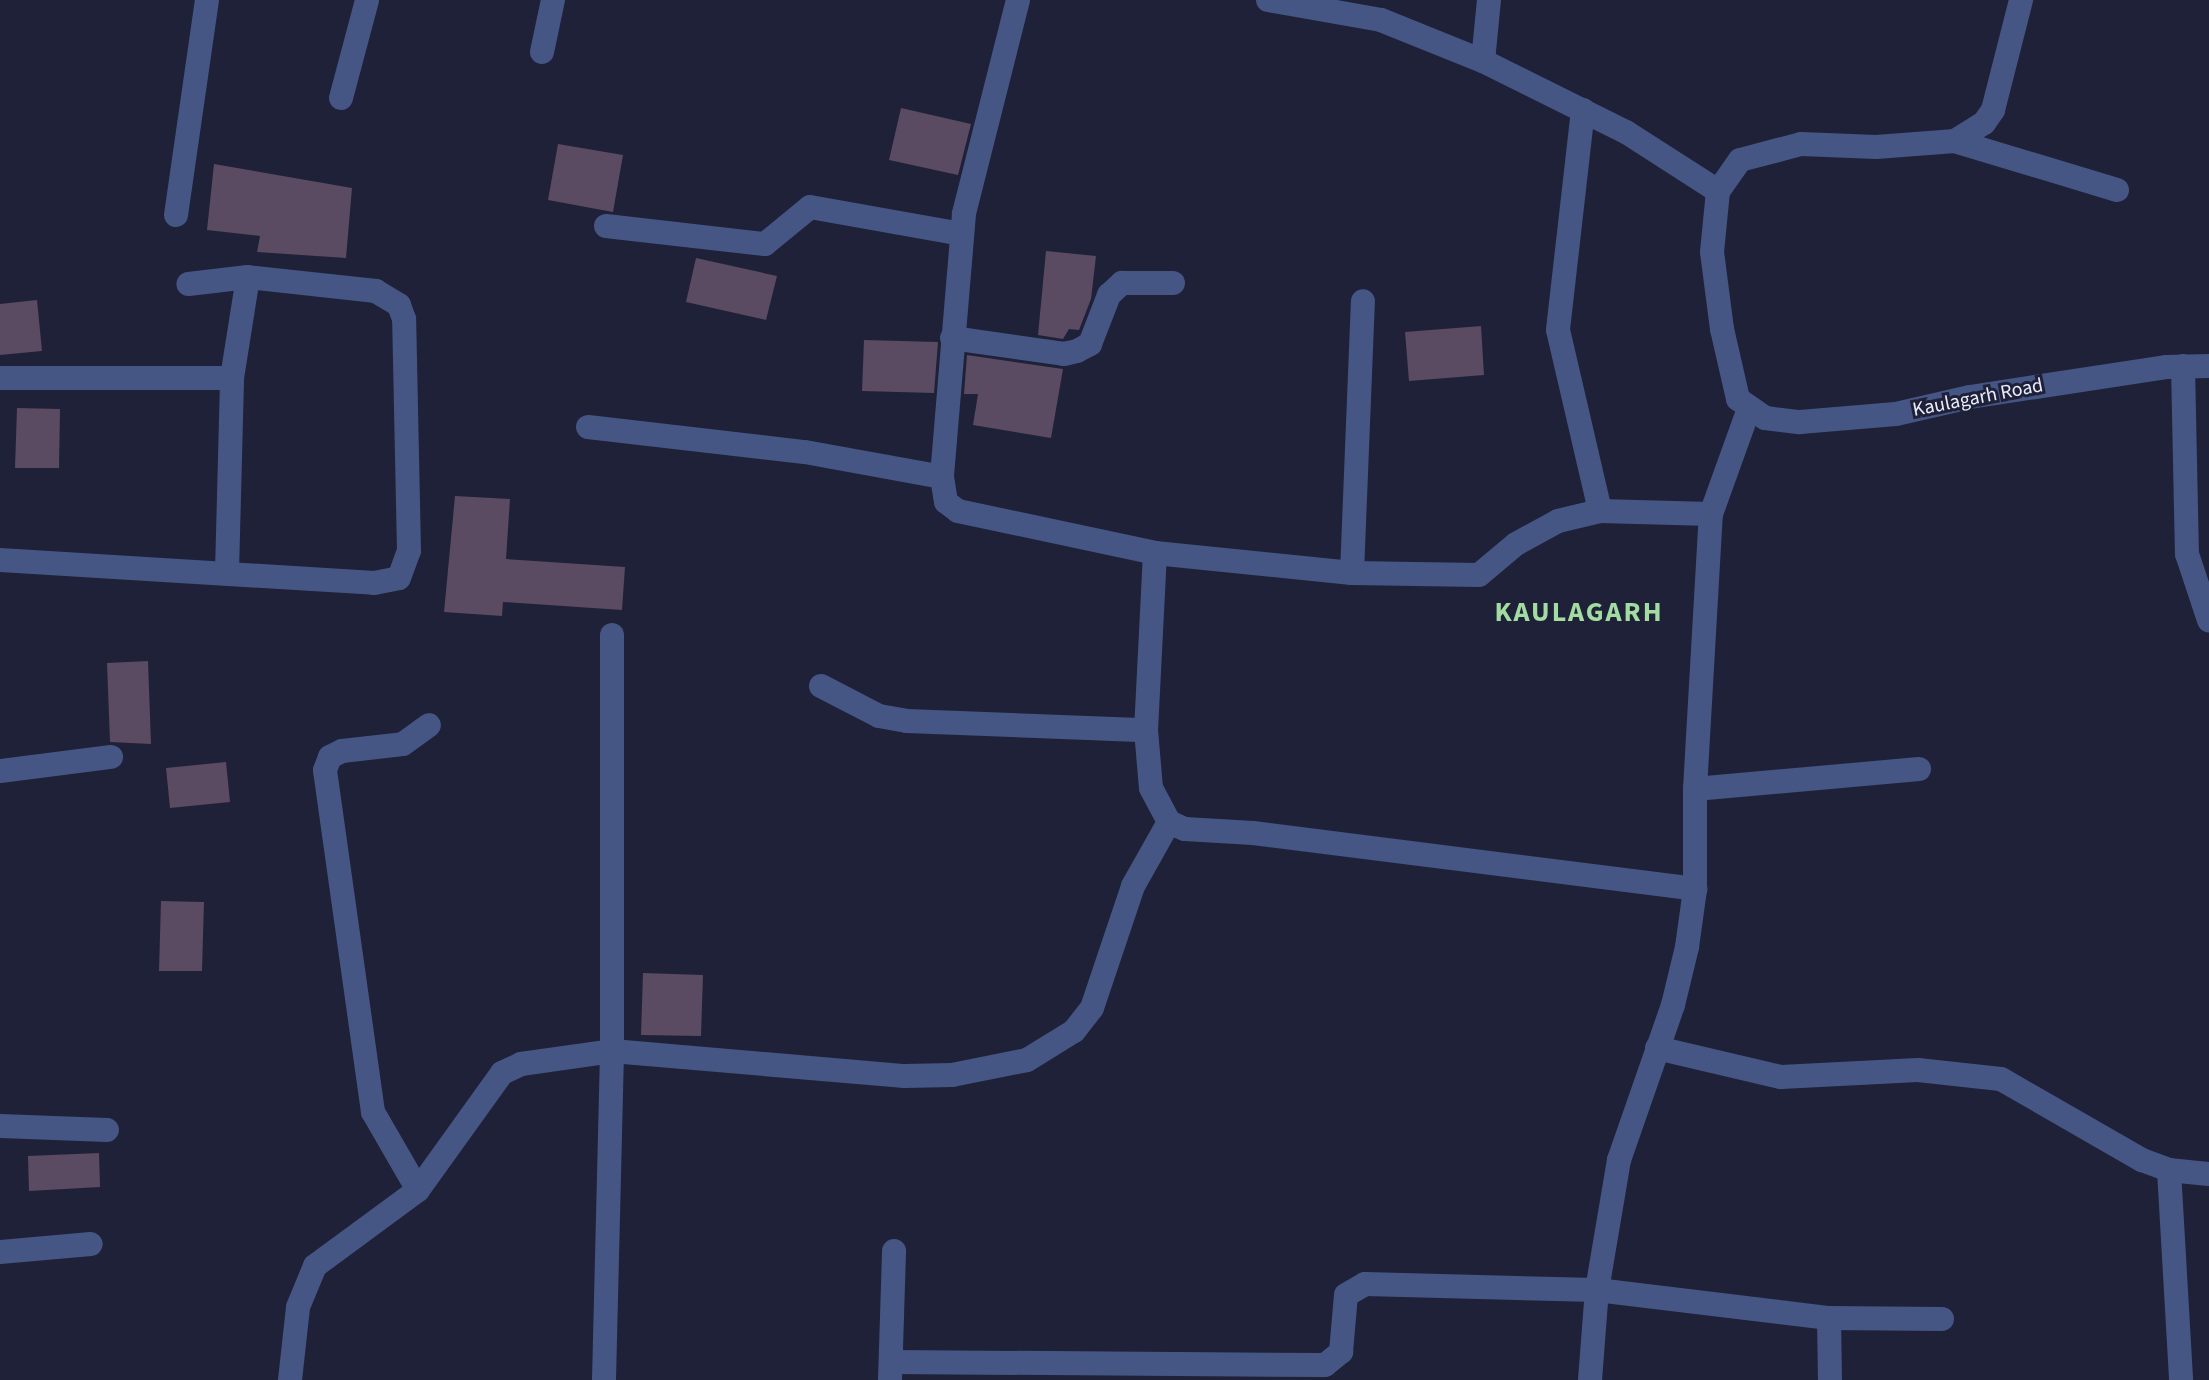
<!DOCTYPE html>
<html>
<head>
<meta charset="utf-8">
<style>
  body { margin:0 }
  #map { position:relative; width:2209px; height:1380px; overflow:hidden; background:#1f2138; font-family:"Source Sans 3",sans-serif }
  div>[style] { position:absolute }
  .building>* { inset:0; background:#5a4a62 }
  .street>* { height:24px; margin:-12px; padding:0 12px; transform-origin:12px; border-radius:12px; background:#455685 }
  span { translate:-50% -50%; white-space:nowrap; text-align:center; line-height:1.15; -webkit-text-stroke:6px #1f2138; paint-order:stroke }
  .street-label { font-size:20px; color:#eaedfd }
  .district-label { font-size:28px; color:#a3dca0; font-weight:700; letter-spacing:2px }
</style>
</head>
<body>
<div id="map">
  <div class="building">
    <i style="clip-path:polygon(901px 108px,971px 124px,958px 175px,889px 160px)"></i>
    <i style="clip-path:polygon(558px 144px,623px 155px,613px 212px,548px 200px)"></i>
    <i style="clip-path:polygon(214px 164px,352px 188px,346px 258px,257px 252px,260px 236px,207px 230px)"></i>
    <i style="clip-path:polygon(1046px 251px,1096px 256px,1091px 299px,1079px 330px,1069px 329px,1063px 339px,1038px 335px)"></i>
    <i style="clip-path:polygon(696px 258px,777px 276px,766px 320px,686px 302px)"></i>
    <i style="clip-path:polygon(37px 300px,42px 351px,0 355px,0 304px)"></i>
    <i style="clip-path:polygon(1481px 326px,1484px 375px,1409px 381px,1405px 332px)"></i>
    <i style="clip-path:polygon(864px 340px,938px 342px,934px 393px,862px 391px)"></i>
    <i style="clip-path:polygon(967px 355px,1063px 369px,1051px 438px,973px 425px,978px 394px,964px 394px)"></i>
    <i style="clip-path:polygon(17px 408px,60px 409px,59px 468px,15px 468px)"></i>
    <i style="clip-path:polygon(455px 496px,510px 499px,506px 559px,625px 567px,622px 610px,503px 602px,502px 616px,444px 612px)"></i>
    <i style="clip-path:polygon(148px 661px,151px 744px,110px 742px,107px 663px)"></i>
    <i style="clip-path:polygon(226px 762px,230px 802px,170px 808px,166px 768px)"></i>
    <i style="clip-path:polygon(161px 901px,204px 902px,202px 971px,159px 971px)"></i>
    <i style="clip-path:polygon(643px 973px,703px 975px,701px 1036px,641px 1035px)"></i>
    <i style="clip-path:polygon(99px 1153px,100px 1187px,29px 1191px,28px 1156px)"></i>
  </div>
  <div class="street">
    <i style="left:1018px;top:0;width:221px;rotate:104.2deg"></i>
    <i style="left:964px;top:214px;width:264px;rotate:94.8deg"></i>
    <i style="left:942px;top:477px;width:25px;rotate:81deg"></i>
    <i style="left:946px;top:502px;width:15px;rotate:37deg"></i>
    <i style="left:958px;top:511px;width:201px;rotate:12deg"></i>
    <i style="left:1155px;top:553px;width:198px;rotate:5.8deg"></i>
    <i style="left:1352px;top:573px;width:127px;rotate:0.9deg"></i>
    <i style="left:1479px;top:575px;width:48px;rotate:-40deg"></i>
    <i style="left:1516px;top:544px;width:48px;rotate:-28.7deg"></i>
    <i style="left:1558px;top:521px;width:43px;rotate:-13.4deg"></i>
    <i style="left:1600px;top:511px;width:111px;rotate:1.5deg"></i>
    <i style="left:1268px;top:0;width:115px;rotate:10deg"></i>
    <i style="left:1381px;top:20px;width:110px;rotate:21.9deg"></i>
    <i style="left:1483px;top:61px;width:160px;rotate:26.4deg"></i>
    <i style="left:1626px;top:132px;width:109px;rotate:32.7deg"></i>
    <i style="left:542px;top:52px;width:53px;rotate:-78.1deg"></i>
    <i style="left:1483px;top:61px;width:61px;rotate:-84.4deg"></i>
    <i style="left:341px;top:98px;width:101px;rotate:-75.1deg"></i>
    <i style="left:1583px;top:110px;width:221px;rotate:96.5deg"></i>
    <i style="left:1558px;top:330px;width:186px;rotate:76.9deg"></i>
    <i style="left:1955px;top:141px;width:34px;rotate:-32deg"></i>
    <i style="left:1984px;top:123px;width:16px;rotate:-55deg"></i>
    <i style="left:1993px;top:110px;width:114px;rotate:-75.7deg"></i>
    <i style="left:2117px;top:190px;width:169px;rotate:-163.2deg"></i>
    <i style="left:1955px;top:141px;width:79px;rotate:175.7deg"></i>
    <i style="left:1876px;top:147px;width:75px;rotate:-177.7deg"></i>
    <i style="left:1801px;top:144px;width:63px;rotate:165.3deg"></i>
    <i style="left:1740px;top:160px;width:38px;rotate:125deg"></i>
    <i style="left:1718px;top:191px;width:61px;rotate:95.6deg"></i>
    <i style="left:1712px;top:252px;width:78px;rotate:82.6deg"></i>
    <i style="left:1722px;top:329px;width:72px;rotate:77.1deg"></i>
    <i style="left:1738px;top:399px;width:33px;rotate:35deg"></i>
    <i style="left:1765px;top:418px;width:35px;rotate:7deg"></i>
    <i style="left:1800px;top:422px;width:96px;rotate:-4.8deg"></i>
    <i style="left:1896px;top:414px;width:76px;rotate:-12.9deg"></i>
    <i style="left:1970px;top:397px;width:198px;rotate:-8.7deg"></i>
    <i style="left:2166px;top:367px;width:43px;rotate:-1.3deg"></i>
    <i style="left:176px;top:215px;width:217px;rotate:-81.8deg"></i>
    <i style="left:606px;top:226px;width:160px;rotate:6.5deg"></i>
    <i style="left:765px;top:244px;width:58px;rotate:-39.4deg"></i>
    <i style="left:810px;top:207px;width:154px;rotate:10.1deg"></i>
    <i style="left:952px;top:338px;width:113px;rotate:8.1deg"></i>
    <i style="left:1064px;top:354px;width:13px;rotate:-13deg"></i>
    <i style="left:1077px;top:351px;width:15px;rotate:-28deg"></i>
    <i style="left:1090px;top:344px;width:53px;rotate:-68.8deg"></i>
    <i style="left:1109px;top:295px;width:18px;rotate:-43deg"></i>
    <i style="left:1122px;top:283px;width:51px"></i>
    <i style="left:2183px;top:366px;width:188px;rotate:88.8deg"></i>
    <i style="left:2187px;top:554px;width:70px;rotate:71.6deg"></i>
    <i style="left:0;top:378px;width:232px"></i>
    <i style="left:588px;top:427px;width:218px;rotate:6.6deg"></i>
    <i style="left:805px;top:452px;width:139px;rotate:10.3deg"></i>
    <i style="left:1155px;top:553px;width:177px;rotate:92.9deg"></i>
    <i style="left:1146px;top:730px;width:58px;rotate:85.1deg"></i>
    <i style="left:1151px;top:788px;width:38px;rotate:62deg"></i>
    <i style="left:1169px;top:822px;width:17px;rotate:24deg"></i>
    <i style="left:1185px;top:829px;width:68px;rotate:3.4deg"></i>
    <i style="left:1253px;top:833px;width:446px;rotate:7.2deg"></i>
    <i style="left:0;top:560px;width:375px;rotate:3.5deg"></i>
    <i style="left:374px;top:583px;width:25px;rotate:-11deg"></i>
    <i style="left:399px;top:578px;width:29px;rotate:-70deg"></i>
    <i style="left:409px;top:551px;width:232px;rotate:-91.2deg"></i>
    <i style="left:404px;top:319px;width:15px;rotate:-110deg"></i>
    <i style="left:399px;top:305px;width:27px;rotate:-149deg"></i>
    <i style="left:376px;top:291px;width:129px;rotate:-173.8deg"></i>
    <i style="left:248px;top:277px;width:60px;rotate:173.3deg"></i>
    <i style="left:227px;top:572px;width:194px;rotate:-88.5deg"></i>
    <i style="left:232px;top:378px;width:102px;rotate:-81deg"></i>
    <i style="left:1352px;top:573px;width:272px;rotate:-87.7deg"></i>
    <i style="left:821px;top:686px;width:65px;rotate:27.3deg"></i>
    <i style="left:879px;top:716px;width:28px;rotate:10deg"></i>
    <i style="left:907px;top:721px;width:239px;rotate:2.2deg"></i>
    <i style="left:0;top:771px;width:112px;rotate:-7.2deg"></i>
    <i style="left:1695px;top:789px;width:225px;rotate:-5.1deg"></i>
    <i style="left:1657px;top:1048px;width:127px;rotate:13.2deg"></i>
    <i style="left:1781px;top:1077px;width:137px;rotate:-2.9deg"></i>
    <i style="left:1918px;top:1070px;width:83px;rotate:6.2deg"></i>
    <i style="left:2001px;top:1079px;width:163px;rotate:29.9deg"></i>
    <i style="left:2142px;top:1160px;width:29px;rotate:20deg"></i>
    <i style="left:2169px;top:1170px;width:40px;rotate:5.7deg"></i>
    <i style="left:0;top:1126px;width:107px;rotate:2.1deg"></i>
    <i style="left:2169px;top:1170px;width:210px;rotate:86.7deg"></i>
    <i style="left:418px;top:1190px;width:90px;rotate:-120deg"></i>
    <i style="left:373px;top:1112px;width:345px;rotate:-98deg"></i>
    <i style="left:325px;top:770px;width:14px;rotate:-69deg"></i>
    <i style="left:330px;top:757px;width:13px;rotate:-27deg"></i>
    <i style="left:342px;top:751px;width:61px;rotate:-6.5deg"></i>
    <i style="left:403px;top:744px;width:32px;rotate:-36deg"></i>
    <i style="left:0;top:1252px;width:91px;rotate:-5deg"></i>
    <i style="left:1829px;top:1318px;width:62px;rotate:89.1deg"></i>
    <i style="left:891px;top:1362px;width:434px;rotate:0.4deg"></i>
    <i style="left:1325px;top:1365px;width:21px;rotate:-39deg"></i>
    <i style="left:1341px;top:1352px;width:57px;rotate:-85deg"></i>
    <i style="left:1346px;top:1295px;width:22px;rotate:-30deg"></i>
    <i style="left:1365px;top:1284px;width:232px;rotate:1.5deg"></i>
    <i style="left:1597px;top:1290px;width:234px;rotate:6.9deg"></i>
    <i style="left:1829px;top:1318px;width:113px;rotate:0.5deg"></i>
    <i style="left:290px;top:1380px;width:73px;rotate:-83.7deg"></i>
    <i style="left:298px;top:1307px;width:44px;rotate:-67.5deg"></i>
    <i style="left:315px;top:1266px;width:128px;rotate:-36.4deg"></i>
    <i style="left:418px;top:1190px;width:144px;rotate:-54.3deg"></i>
    <i style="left:502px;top:1073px;width:21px;rotate:-25deg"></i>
    <i style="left:521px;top:1064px;width:92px;rotate:-8.1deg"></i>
    <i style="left:612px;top:1051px;width:294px;rotate:4.9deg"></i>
    <i style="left:905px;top:1076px;width:47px;rotate:-1.2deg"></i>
    <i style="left:952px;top:1075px;width:76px;rotate:-11.3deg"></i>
    <i style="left:1027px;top:1060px;width:55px;rotate:-31.7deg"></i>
    <i style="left:1074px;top:1031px;width:29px;rotate:-52deg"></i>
    <i style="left:1092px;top:1008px;width:129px;rotate:-71.4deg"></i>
    <i style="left:1133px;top:886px;width:73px;rotate:-60.6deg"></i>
    <i style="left:604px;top:1380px;width:329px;rotate:-88.6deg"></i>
    <i style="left:612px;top:1051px;width:416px;rotate:-90deg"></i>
    <i style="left:890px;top:1380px;width:129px;rotate:-88.2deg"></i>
    <i style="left:1590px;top:1380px;width:90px;rotate:-85.6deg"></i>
    <i style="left:1597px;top:1290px;width:132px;rotate:-80.4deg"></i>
    <i style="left:1619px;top:1160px;width:164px;rotate:-70.8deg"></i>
    <i style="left:1673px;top:1005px;width:60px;rotate:-76.4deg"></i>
    <i style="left:1687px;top:947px;width:59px;rotate:-82.1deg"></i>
    <i style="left:1695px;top:889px;width:100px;rotate:-90deg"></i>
    <i style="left:1695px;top:789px;width:275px;rotate:-86.7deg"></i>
    <i style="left:1711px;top:514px;width:109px;rotate:-70.2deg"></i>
  </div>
  <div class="street-label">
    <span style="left:1978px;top:398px;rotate:-11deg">Kaulagarh Road</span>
  </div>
  <div class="district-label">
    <span style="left:1579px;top:612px">KAULAGARH</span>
  </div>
</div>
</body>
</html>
